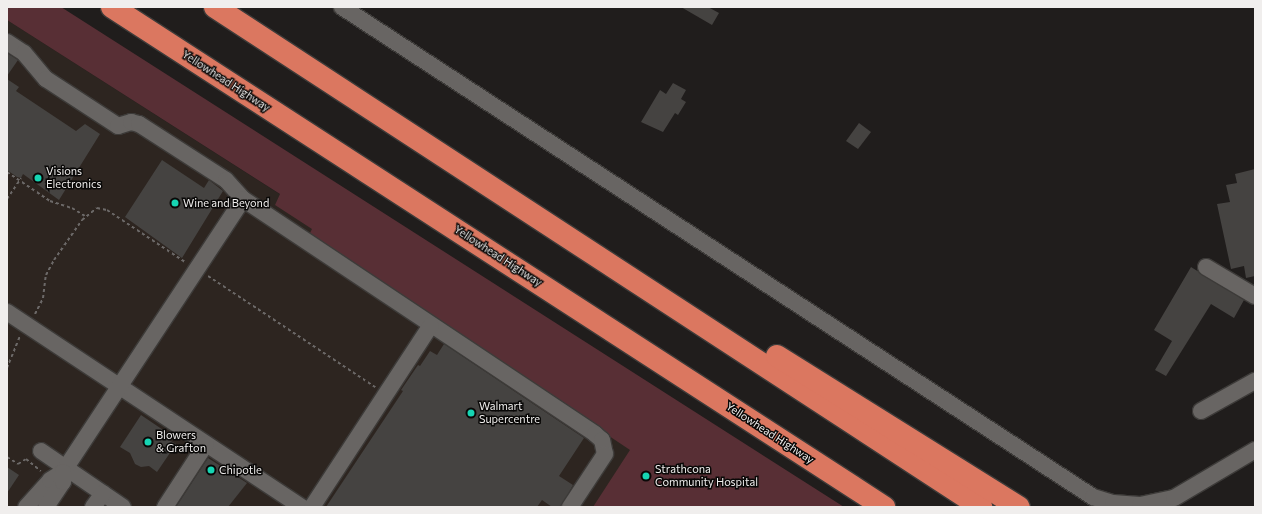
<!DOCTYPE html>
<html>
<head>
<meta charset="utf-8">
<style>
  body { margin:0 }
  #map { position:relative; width:1262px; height:514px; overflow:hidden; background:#201d1c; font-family:Commissioner,sans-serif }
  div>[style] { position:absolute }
  .built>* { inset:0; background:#2d2520 }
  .green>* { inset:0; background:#582f35 }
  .building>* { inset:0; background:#454341 }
  .path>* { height:2px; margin-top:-1px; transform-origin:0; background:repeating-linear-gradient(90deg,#6c6968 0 3px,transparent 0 6px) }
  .roads { filter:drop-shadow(1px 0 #3d3b39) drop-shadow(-1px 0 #3d3b39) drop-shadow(0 1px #3d3b39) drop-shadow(0 -1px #3d3b39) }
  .minor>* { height:16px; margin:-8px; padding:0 8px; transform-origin:8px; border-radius:8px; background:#686563 }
  .highway>* { height:22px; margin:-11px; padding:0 11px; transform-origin:11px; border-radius:11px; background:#db7760 }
  .dots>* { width:11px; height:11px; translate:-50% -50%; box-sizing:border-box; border:2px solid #090807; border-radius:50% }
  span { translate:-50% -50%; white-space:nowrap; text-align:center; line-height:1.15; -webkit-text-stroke:3px #090807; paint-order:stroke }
  .street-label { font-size:11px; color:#f0eeed }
  .poi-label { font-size:11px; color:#f0eeed }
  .left { translate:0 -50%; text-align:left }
  .frame { position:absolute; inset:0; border:8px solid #f0eeed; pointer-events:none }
</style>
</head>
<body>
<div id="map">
  <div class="built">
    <i style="clip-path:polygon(7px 20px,289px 200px,709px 507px,7px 507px)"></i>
  </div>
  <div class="green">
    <i style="clip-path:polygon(7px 7px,61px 7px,844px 507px,593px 507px,630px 450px,309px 235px,312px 229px,275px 205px,280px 194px,7px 20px)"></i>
  </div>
  <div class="building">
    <i style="clip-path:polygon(681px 7px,708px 7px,719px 13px,712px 25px)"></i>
    <i style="clip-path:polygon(7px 53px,18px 60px,7px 76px)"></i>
    <i style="clip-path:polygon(7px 79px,19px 87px,16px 91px,76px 131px,85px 124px,100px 134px,59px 200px,23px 174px,21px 178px,17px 177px,7px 170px)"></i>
    <i style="clip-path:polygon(673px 83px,686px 90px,681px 99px,686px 102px,678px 115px,675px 113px,663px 132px,641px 122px,660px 90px,666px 94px)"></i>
    <i style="clip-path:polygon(859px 123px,871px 132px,858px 149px,846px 141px)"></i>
    <i style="clip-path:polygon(162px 160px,204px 188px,209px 180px,223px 191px,182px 258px,125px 217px)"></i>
    <i style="clip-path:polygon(1255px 169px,1255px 276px,1246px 278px,1244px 266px,1231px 269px,1217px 204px,1230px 202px,1226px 185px,1237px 183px,1235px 174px)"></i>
    <i style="clip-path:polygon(1191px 267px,1244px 300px,1234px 318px,1211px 304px,1166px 376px,1155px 370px,1172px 341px,1154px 330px)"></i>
    <i style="clip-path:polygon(444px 344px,584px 438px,559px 476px,573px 485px,561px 507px,552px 507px,542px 500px,537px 507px,326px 507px,403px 391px,401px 390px,418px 365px,420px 366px,430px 351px,437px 355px)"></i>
    <i style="clip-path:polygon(141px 415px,172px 436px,169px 440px,176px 444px,157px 472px,149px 466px,141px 467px,135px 464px,130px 453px,120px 447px)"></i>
    <i style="clip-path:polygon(208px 458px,247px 483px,228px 507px,176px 507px)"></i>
    <i style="clip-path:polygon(7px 467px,19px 475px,7px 493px)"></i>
  </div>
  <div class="path">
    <i style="left:7px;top:172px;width:52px;rotate:34deg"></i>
    <i style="left:50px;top:201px;width:23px;rotate:18deg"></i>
    <i style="left:72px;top:208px;width:15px;rotate:32deg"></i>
    <i style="left:7px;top:199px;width:25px;rotate:-56deg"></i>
    <i style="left:208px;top:276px;width:201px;rotate:33.6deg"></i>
    <i style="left:35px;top:314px;width:18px;rotate:-63deg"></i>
    <i style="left:43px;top:298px;width:23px;rotate:-83deg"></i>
    <i style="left:46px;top:275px;width:17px;rotate:-62deg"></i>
    <i style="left:54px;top:260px;width:49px;rotate:-55deg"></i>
    <i style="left:82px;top:220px;width:19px;rotate:-39deg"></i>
    <i style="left:97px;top:208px;width:10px;rotate:11deg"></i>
    <i style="left:107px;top:210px;width:94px;rotate:33.7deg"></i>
    <i style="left:7px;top:368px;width:35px;rotate:-68deg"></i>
    <i style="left:7px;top:457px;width:13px;rotate:32deg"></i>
    <i style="left:18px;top:464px;width:9px;rotate:-32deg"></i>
    <i style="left:26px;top:459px;width:19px;rotate:39deg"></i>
  </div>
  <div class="roads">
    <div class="minor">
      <i style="left:342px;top:7px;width:897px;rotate:33.12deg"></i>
      <i style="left:1093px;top:497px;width:21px;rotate:17deg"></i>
      <i style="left:1113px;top:503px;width:27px;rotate:4deg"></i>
      <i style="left:1140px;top:505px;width:35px;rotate:-12deg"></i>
      <i style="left:1174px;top:498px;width:94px;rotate:-30.7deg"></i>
      <i style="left:7px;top:42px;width:20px;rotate:33deg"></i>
      <i style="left:24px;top:53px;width:34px;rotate:50deg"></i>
      <i style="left:46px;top:79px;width:86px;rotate:33.1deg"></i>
      <i style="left:118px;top:126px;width:14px;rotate:-17deg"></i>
      <i style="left:131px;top:122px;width:8px;rotate:14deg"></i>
      <i style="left:139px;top:124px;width:103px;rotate:32.8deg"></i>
      <i style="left:226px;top:180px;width:25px;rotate:48deg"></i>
      <i style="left:243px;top:199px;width:423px;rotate:33.7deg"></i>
      <i style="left:595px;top:434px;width:9px;rotate:41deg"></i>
      <i style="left:602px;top:440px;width:14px;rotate:78deg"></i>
      <i style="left:605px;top:454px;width:64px;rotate:123.4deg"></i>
      <i style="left:1206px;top:267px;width:57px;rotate:30.6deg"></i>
      <i style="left:7px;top:312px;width:354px;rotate:33.5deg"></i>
      <i style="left:1201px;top:411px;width:62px;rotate:-29.1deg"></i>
      <i style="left:41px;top:451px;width:99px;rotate:34.3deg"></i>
      <i style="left:26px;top:507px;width:36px;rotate:-48deg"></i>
      <i style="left:50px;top:480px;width:15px;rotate:-32deg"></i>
      <i style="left:63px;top:472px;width:327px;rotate:-56.6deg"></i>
      <i style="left:46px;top:507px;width:30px;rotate:-56deg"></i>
      <i style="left:63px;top:482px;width:10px;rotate:-90deg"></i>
      <i style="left:93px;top:507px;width:17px;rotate:-54deg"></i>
      <i style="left:165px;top:507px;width:75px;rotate:-56.9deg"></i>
      <i style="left:312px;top:507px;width:217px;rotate:-56.8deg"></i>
    </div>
    <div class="highway">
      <i style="left:112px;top:7px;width:920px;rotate:32.93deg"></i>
      <i style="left:215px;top:7px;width:915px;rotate:33.13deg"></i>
      <i style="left:777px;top:356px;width:285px;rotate:32deg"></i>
    </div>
  </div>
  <div class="dots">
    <i style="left:38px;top:178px;background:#16d5b3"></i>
    <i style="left:175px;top:203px;background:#16d5b3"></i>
    <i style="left:471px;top:413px;background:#16d5b3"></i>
    <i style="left:148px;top:442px;background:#16d5b3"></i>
    <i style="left:211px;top:470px;background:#16d5b3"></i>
    <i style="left:646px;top:476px;background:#16d5b3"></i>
  </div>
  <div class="street-label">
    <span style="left:226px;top:81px;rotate:33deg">Yellowhead Highway</span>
    <span style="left:498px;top:256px;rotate:33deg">Yellowhead Highway</span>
    <span style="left:770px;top:433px;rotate:33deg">Yellowhead Highway</span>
  </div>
  <div class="poi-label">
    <span class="left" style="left:46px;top:178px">Visions<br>Electronics</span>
    <span class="left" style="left:183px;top:203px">Wine and Beyond</span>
    <span class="left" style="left:479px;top:413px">Walmart<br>Supercentre</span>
    <span class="left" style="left:156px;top:442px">Blowers<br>&amp; Grafton</span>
    <span class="left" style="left:219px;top:470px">Chipotle</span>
    <span class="left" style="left:655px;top:476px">Strathcona<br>Community Hospital</span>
  </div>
  <div class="frame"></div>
</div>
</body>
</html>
